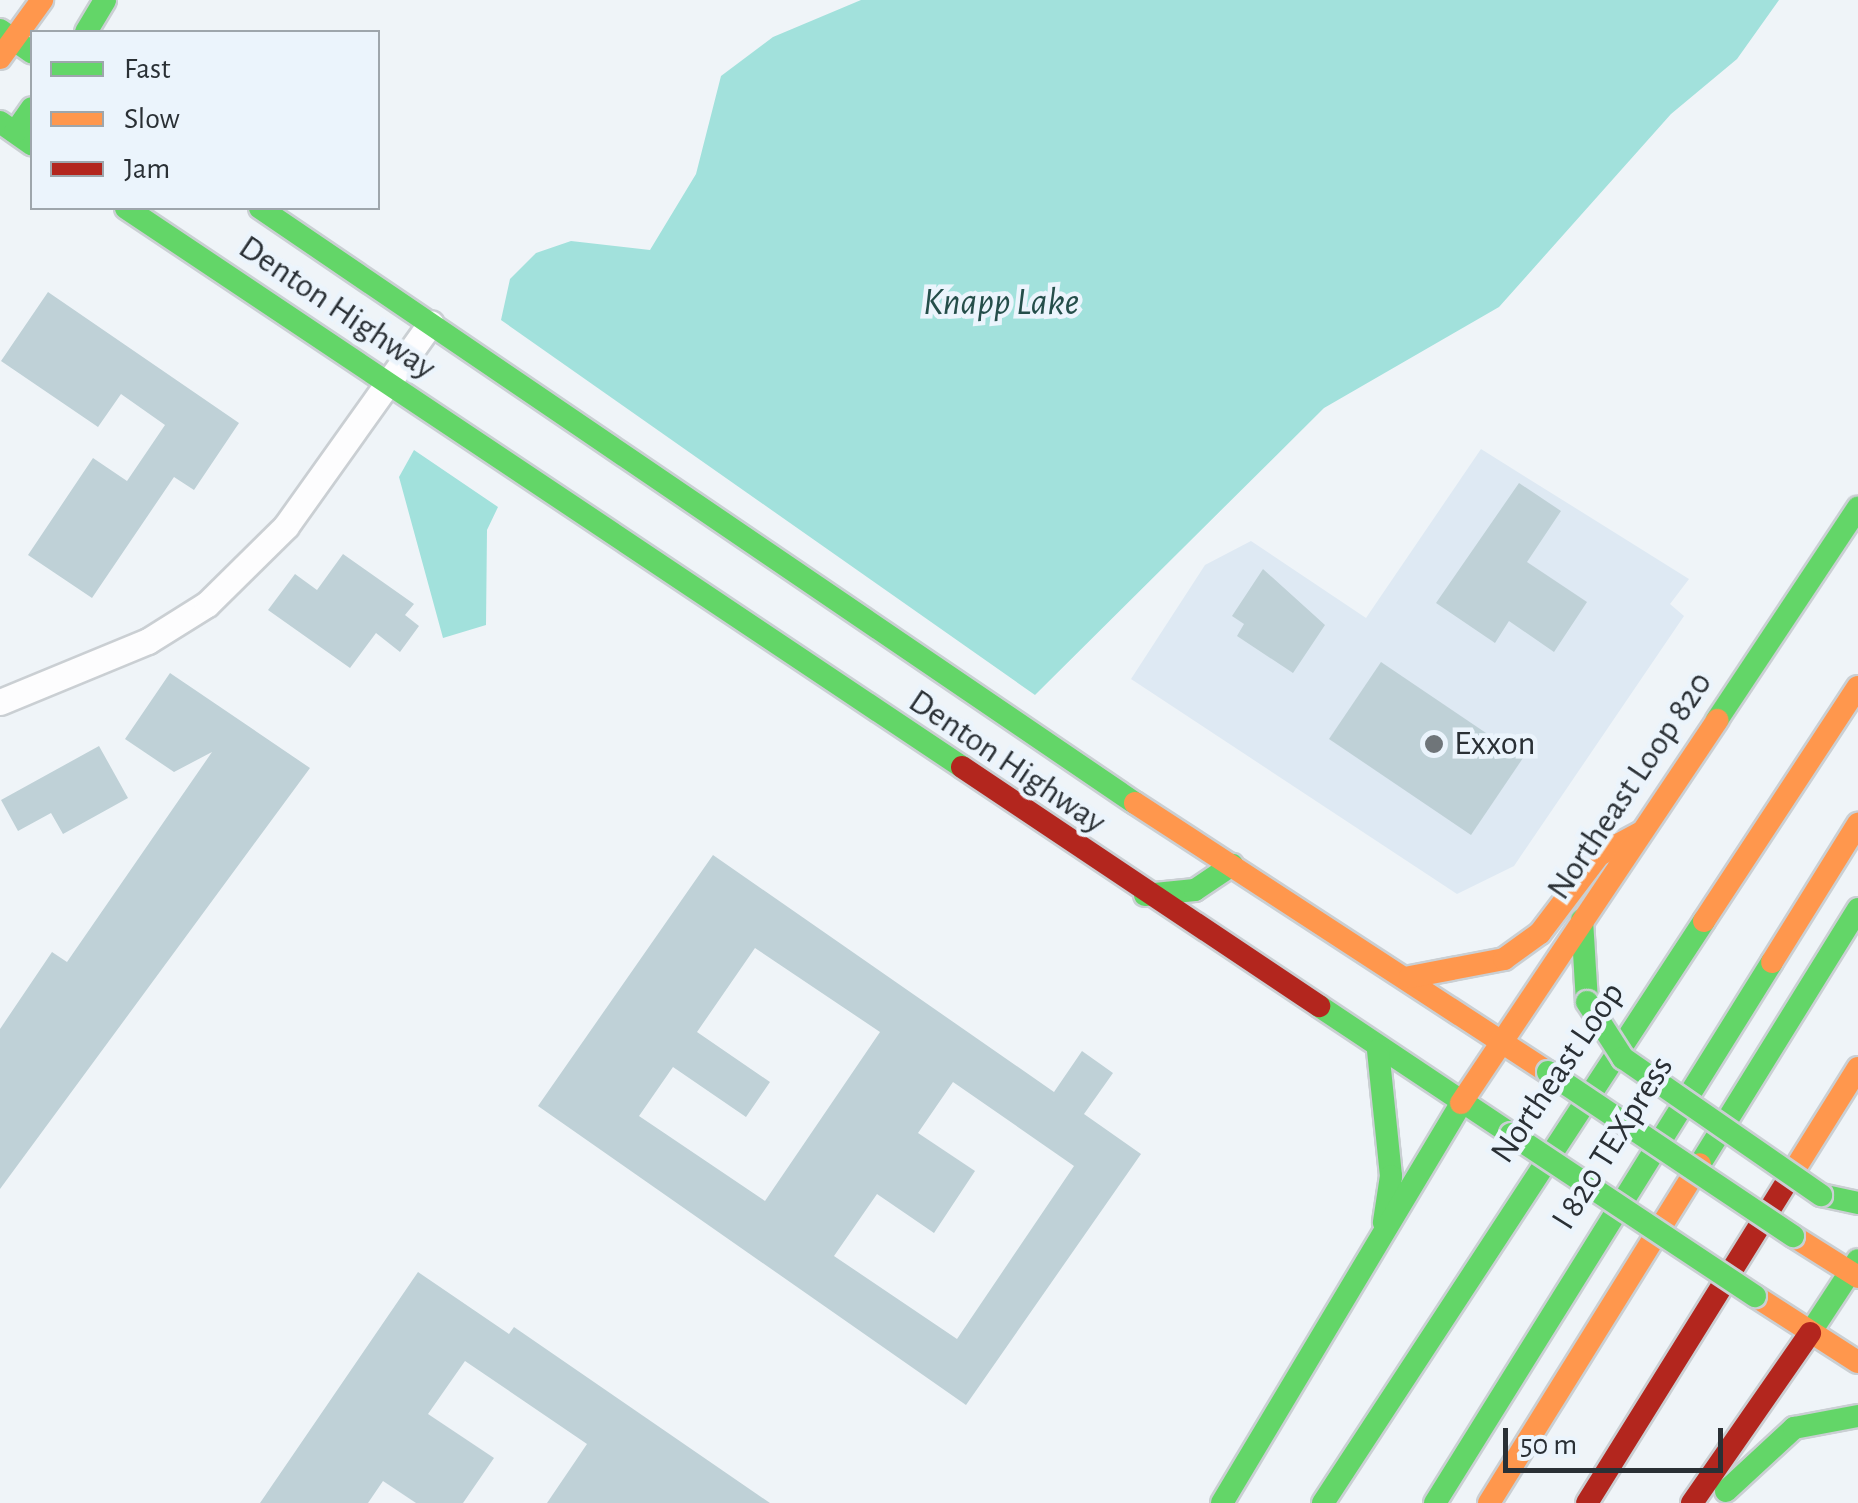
<!DOCTYPE html>
<html>
<head>
<meta charset="utf-8">
<style>
  body { margin:0 }
  #map { position:relative; width:1858px; height:1503px; overflow:hidden; background:#eff4f8; font-family:"Alegreya Sans",sans-serif }
  div>[style] { position:absolute }
  .built>* { inset:0; background:#dee9f3 }
  .water>* { inset:0; background:#a2e1dc }
  .building>* { inset:0; background:#bfd1d7 }
  .roads { filter:drop-shadow(2px 0 #cacfd3) drop-shadow(-2px 0 #cacfd3) drop-shadow(0 2px #cacfd3) drop-shadow(0 -2px #cacfd3) }
  .street>* { height:25px; margin:-12.5px; padding:0 12.5px; transform-origin:12.5px; border-radius:12.5px; background:#fdfdfe }
  .fast>* { height:22px; margin:-11px; padding:0 11px; transform-origin:11px; border-radius:11px; background:#63d668 }
  .slow>* { height:22px; margin:-11px; padding:0 11px; transform-origin:11px; border-radius:11px; background:#ff974d }
  .jam>* { height:22px; margin:-11px; padding:0 11px; transform-origin:11px; border-radius:11px; background:#b3261e }
  .bridges { filter:drop-shadow(2px 0 #cacfd3) drop-shadow(-2px 0 #cacfd3) drop-shadow(0 2px #cacfd3) drop-shadow(0 -2px #cacfd3) }
  .fast-bridge>* { height:22px; margin:-11px; padding:0 11px; transform-origin:11px; border-radius:11px; background:#63d668 }
  .dots>* { width:28px; height:28px; translate:-50% -50%; box-sizing:border-box; border:5px solid #ebf4fc; border-radius:50% }
  span { translate:-50% -50%; white-space:nowrap; text-align:center; line-height:1.15; -webkit-text-stroke:9px #ebf4fc; paint-order:stroke }
  .street-label { font-size:35px; color:#2a3035 }
  .poi-label { font-size:35px; color:#2a3035 }
  .left { translate:0 -50%; text-align:left }
  .water-label { font-size:38px; color:#254e4a; font-style:italic }
  .legend { position:absolute; left:30px; top:30px; width:350px; height:180px; box-sizing:border-box; background:#ebf4fc; border:2px solid #9ea6ac; margin:0; padding:12px 18px; list-style:none; font-size:30px; color:#2a3035 }
  .legend li { display:flex; align-items:center; gap:20px; height:50px }
  .legend b { width:50px; border:2px solid #9ea6ac }
  .scale { position:absolute; left:1503px; top:1428px; width:220px; height:45px; box-sizing:border-box; border:5px solid #2a3035; border-top:0; padding-left:12px; font-size:30px; line-height:35px; white-space:nowrap; color:#2a3035; -webkit-text-stroke:8px #ebf4fc; paint-order:stroke }
</style>
</head>
<body>
<div id="map">
  <div class="built">
    <i style="clip-path:polygon(1481px 449px,1689px 579px,1670px 604px,1684px 616px,1514px 866px,1457px 894px,1131px 679px,1205px 565px,1251px 541px,1366px 618px)"></i>
  </div>
  <div class="water">
    <i style="clip-path:polygon(861px 0,1779px 0,1737px 59px,1671px 114px,1499px 307px,1324px 408px,1035px 695px,501px 320px,510px 279px,536px 253px,571px 241px,650px 250px,696px 174px,721px 76px,773px 37px)"></i>
    <i style="clip-path:polygon(414px 450px,498px 507px,487px 530px,486px 625px,443px 638px,399px 477px)"></i>
  </div>
  <div class="building">
    <i style="clip-path:polygon(48px 292px,239px 423px,194px 490px,174px 477px,92px 598px,28px 555px,93px 458px,127px 481px,165px 425px,121px 394px,98px 427px,1px 361px)"></i>
    <i style="clip-path:polygon(1519px 483px,1561px 511px,1527px 562px,1587px 602px,1554px 652px,1509px 621px,1495px 643px,1436px 603px)"></i>
    <i style="clip-path:polygon(343px 554px,414px 604px,405px 615px,419px 626px,400px 652px,376px 633px,350px 668px,268px 610px,295px 574px,317px 590px)"></i>
    <i style="clip-path:polygon(1263px 569px,1325px 625px,1293px 673px,1237px 636px,1244px 624px,1232px 616px)"></i>
    <i style="clip-path:polygon(1381px 662px,1523px 758px,1471px 835px,1329px 739px)"></i>
    <i style="clip-path:polygon(170px 673px,310px 768px,0 1189px,0 1029px,52px 952px,67px 962px,212px 752px,174px 772px,125px 739px)"></i>
    <i style="clip-path:polygon(99px 746px,128px 798px,63px 834px,51px 813px,18px 831px,1px 800px)"></i>
    <i style="clip-path:polygon(evenodd,713px 855px,1054px 1092px,1082px 1051px,1113px 1073px,1084px 1114px,1141px 1154px,966px 1405px,538px 1106px,713px 855px,755px 948px,880px 1032px,765px 1201px,639px 1116px,673px 1067px,746px 1117px,770px 1082px,697px 1032px,755px 948px,713px 855px,953px 1082px,1074px 1166px,957px 1339px,834px 1256px,877px 1194px,934px 1233px,975px 1171px,918px 1133px,953px 1082px)"></i>
    <i style="clip-path:polygon(418px 1272px,509px 1334px,514px 1327px,770px 1503px,547px 1503px,587px 1444px,465px 1361px,428px 1414px,494px 1458px,463px 1503px,416px 1503px,383px 1481px,368px 1503px,260px 1503px)"></i>
  </div>
  <div class="roads">
    <div class="street">
      <i style="left:0;top:702px;width:160px;rotate:-22.4deg"></i>
      <i style="left:148px;top:641px;width:70px;rotate:-32.1deg"></i>
      <i style="left:207px;top:604px;width:111px;rotate:-44.6deg"></i>
      <i style="left:286px;top:526px;width:249px;rotate:-54.5deg"></i>
    </div>
    <div class="fast">
      <i style="left:0;top:30px;width:39px;rotate:35deg"></i>
      <i style="left:86px;top:32px;width:37px;rotate:-59deg"></i>
      <i style="left:0;top:122px;width:39px;rotate:35deg"></i>
      <i style="left:15px;top:132px;width:29px;rotate:-55deg"></i>
      <i style="left:126px;top:208px;width:1006px;rotate:33.77deg"></i>
      <i style="left:260px;top:208px;width:1058px;rotate:34.22deg"></i>
      <i style="left:1717px;top:720px;width:255px;rotate:-56.4deg"></i>
      <i style="left:1145px;top:895px;width:50px;rotate:-5.7deg"></i>
      <i style="left:1195px;top:890px;width:45px;rotate:-34deg"></i>
      <i style="left:1582px;top:920px;width:82px;rotate:86.5deg"></i>
      <i style="left:1319px;top:1006px;width:231px;rotate:33.7deg"></i>
      <i style="left:1378px;top:1050px;width:127px;rotate:84.1deg"></i>
      <i style="left:1391px;top:1176px;width:47px;rotate:98.7deg"></i>
      <i style="left:1700px;top:1164px;width:300px;rotate:-58.2deg"></i>
      <i style="left:1821px;top:1195px;width:38px;rotate:12deg"></i>
      <i style="left:1810px;top:1333px;width:87px;rotate:-56.7deg"></i>
      <i style="left:1726px;top:1491px;width:93px;rotate:-42.8deg"></i>
      <i style="left:1794px;top:1428px;width:65px;rotate:-10.6deg"></i>
      <i style="left:1222px;top:1503px;width:466px;rotate:-59.1deg"></i>
      <i style="left:1323px;top:1503px;width:696px;rotate:-56.79deg"></i>
      <i style="left:1435px;top:1503px;width:637px;rotate:-58.08deg"></i>
    </div>
    <div class="slow">
      <i style="left:0;top:58px;width:72px;rotate:-54.1deg"></i>
      <i style="left:1135px;top:803px;width:493px;rotate:33.1deg"></i>
      <i style="left:1704px;top:921px;width:280px;rotate:-56.7deg"></i>
      <i style="left:1772px;top:962px;width:163px;rotate:-58.1deg"></i>
      <i style="left:1410px;top:977px;width:96px;rotate:-10.8deg"></i>
      <i style="left:1504px;top:959px;width:44px;rotate:-35.8deg"></i>
      <i style="left:1540px;top:933px;width:98px;rotate:-52.9deg"></i>
      <i style="left:1599px;top:855px;width:47px;rotate:-28.2deg"></i>
      <i style="left:1461px;top:1103px;width:461px;rotate:-56.2deg"></i>
      <i style="left:1788px;top:1180px;width:132px;rotate:-58deg"></i>
      <i style="left:1793px;top:1236px;width:77px;rotate:32.2deg"></i>
      <i style="left:1755px;top:1296px;width:122px;rotate:32.7deg"></i>
      <i style="left:1489px;top:1503px;width:399px;rotate:-58.1deg"></i>
    </div>
    <div class="jam">
      <i style="left:962px;top:767px;width:430px;rotate:33.8deg"></i>
      <i style="left:1587px;top:1503px;width:380px;rotate:-58.1deg"></i>
      <i style="left:1692px;top:1503px;width:207px;rotate:-55.2deg"></i>
    </div>
  </div>
  <div class="bridges">
    <div class="fast-bridge">
      <i style="left:1587px;top:1002px;width:67px;rotate:57.3deg"></i>
      <i style="left:1623px;top:1058px;width:241px;rotate:34.7deg"></i>
      <i style="left:1548px;top:1072px;width:295px;rotate:33.8deg"></i>
      <i style="left:1511px;top:1134px;width:293px;rotate:33.6deg"></i>
    </div>
  </div>
  <div class="dots">
    <i style="left:1434px;top:744px;background:#6f7579"></i>
  </div>
  <div class="street-label">
    <span style="left:337px;top:308px;rotate:34deg">Denton Highway</span>
    <span style="left:1007px;top:762px;rotate:34deg">Denton Highway</span>
    <span style="left:1630px;top:786px;rotate:-56deg">Northeast Loop 820</span>
    <span style="left:1558px;top:1073px;rotate:-56deg">Northeast Loop</span>
    <span style="left:1613px;top:1143px;rotate:-58deg">I 820 TEXpress</span>
  </div>
  <div class="poi-label">
    <span class="left" style="left:1454px;top:744px">Exxon</span>
  </div>
  <div class="water-label">
    <span style="left:1001px;top:304px">Knapp Lake</span>
  </div>
  <ul class="legend">
  <li><b style="height:12px;background:#63d668"></b>Fast</li>
  <li><b style="height:12px;background:#ff974d"></b>Slow</li>
  <li><b style="height:12px;background:#b3261e"></b>Jam</li>
  </ul>
  <div class="scale">50 m</div>
</div>
</body>
</html>
